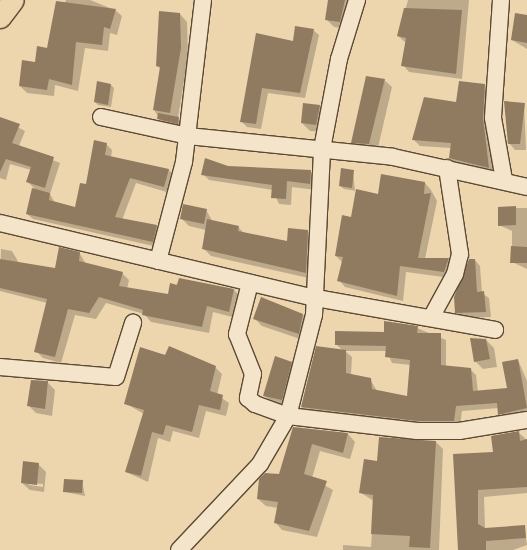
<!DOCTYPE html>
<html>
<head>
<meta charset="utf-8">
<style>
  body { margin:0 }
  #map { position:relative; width:527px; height:550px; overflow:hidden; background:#edd5ae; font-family:"Libre Bodoni",serif }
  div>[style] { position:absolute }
  .shadow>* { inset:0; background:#0003 }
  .building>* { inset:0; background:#907b61 }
  .roads { filter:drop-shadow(1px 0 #5c4935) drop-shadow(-1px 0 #5c4935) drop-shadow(0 1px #5c4935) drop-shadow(0 -1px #5c4935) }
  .minor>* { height:16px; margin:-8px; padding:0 8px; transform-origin:8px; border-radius:8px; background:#f3e4ca }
  .major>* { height:21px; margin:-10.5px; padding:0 10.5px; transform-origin:10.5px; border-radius:10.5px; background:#edd5ae }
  span { translate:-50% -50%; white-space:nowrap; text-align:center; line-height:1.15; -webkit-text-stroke:4.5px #f3e4ca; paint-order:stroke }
</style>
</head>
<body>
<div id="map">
  <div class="shadow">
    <i style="clip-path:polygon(66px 0,90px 0,115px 10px,122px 16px,117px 35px,110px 33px,108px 51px,85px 48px,78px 91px,55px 85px,54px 96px,27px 93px,20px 86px,48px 49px)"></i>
    <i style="clip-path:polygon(329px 0,352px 0,347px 29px,334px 27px,327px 20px)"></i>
    <i style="clip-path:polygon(408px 0,469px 0,462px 79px,409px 72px,403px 65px,406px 43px,398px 36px)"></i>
    <i style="clip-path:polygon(180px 14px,187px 22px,188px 56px,178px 118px,182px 126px,162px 122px,154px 110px,161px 69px,157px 66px)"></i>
    <i style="clip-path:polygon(527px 17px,527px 49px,512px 40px)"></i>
    <i style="clip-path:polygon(313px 30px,319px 35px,305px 98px,268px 93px,261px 129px,247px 127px,241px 121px,257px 35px,294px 43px)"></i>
    <i style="clip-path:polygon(384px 80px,392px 87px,377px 152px,360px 150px,353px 142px)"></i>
    <i style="clip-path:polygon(111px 85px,114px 88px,111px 107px,98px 105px,95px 102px)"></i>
    <i style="clip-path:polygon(485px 85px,491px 92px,494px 173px,457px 164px,450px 158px,451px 148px,420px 146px,414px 140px)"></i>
    <i style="clip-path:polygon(524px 104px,526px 150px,515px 150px,509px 143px)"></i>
    <i style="clip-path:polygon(320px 106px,327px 114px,324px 132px,310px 131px,302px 123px)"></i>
    <i style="clip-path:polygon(0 118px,25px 131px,19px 146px,60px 163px,50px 194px,55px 203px,75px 209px,106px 144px,112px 150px,111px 158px,169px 170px,175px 176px,170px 193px,136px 183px,122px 220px,157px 226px,162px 232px,158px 247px,33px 219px,27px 214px,34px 188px,28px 182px,31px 170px,10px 164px,6px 180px,0 178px)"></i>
    <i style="clip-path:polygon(228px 167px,310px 171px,317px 177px,316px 190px,292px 187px,291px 205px,279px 204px,273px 190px,209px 180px,203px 174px)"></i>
    <i style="clip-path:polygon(353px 171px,355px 191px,379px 195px,425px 183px,431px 190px,437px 201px,425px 259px,448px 259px,454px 266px,451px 278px,406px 272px,403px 301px,345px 287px,339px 280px,343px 263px,336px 256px,352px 218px,357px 191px,344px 189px,340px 186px)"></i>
    <i style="clip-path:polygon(499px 208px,527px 208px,527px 269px,512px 262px,512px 231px,499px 225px)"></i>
    <i style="clip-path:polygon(206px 210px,213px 222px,238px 227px,245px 234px,288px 242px,308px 231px,315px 239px,313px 279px,211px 256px,203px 248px,206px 230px,189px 226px,182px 219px)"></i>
    <i style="clip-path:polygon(1px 249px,12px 251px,19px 263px,56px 269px,60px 249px,80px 254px,86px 264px,122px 273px,129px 280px,127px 289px,156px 296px,169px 296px,180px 279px,234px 290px,241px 297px,236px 318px,213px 312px,209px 333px,151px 322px,144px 314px,106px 303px,96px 319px,75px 315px,61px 363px,43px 358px,36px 351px,47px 303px,0 291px)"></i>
    <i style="clip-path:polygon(475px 260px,480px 266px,482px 293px,489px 298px,491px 317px,462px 318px,456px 312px)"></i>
    <i style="clip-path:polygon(303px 315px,310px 323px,306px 341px,262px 326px,254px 318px)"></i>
    <i style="clip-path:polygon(evenodd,417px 328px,446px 340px,446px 367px,470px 369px,476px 375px,478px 392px,509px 389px,518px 360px,527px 381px,527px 415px,505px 420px,499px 408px,462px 411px,460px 426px,424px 426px,308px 413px,302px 407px,343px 351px,337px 345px,417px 328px,345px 351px,387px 351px,392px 363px,411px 365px,409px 397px,377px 391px,370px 379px,351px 375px,352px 357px,345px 351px)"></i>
    <i style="clip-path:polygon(486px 340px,494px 348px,497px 367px,483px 369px,475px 361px)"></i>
    <i style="clip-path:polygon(141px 349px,215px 367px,222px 374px,217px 395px,229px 403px,226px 416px,206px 411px,199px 438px,173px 431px,170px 442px,158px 438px,148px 482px,126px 472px,144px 414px,125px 403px)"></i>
    <i style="clip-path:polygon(291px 363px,299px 370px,289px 407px,272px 403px,264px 395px)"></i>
    <i style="clip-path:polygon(47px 382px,55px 390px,52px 416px,36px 413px,28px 405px)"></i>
    <i style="clip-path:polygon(294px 428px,348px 434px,355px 442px,350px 459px,320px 451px,312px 478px,333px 490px,317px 537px,282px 530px,275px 522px,278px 508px,266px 506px,258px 499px,280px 476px)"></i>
    <i style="clip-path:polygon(519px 433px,527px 440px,527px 493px,484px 497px,485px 529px,524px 526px,527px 545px,513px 550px,459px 550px,454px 456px,494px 454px)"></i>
    <i style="clip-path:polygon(436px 442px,443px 449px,439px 550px,343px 550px,343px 545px,371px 547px,374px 501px,361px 493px,378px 463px)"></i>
    <i style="clip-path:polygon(evenodd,38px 464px,46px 472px,44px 492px,30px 490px,22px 483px,38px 464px,29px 483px,43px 484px,43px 487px,29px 485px,29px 483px)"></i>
    <i style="clip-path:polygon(82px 481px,85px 496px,65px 492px)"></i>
  </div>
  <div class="building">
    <i style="clip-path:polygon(328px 0,345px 0,340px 22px,325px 20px)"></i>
    <i style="clip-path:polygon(56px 1px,116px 9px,110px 29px,104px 27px,102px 45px,76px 42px,72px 85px,49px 79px,47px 90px,19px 86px,22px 60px,35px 62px,37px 46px,47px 48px)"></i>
    <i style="clip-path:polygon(404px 8px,462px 10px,456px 74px,401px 66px,406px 38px,397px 36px)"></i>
    <i style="clip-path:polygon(159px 11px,180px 13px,181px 48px,170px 113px,153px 110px,160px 67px,156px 66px)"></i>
    <i style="clip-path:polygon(515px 13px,527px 15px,527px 43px,511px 40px)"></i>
    <i style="clip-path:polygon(295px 26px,314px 29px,300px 93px,262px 88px,256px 124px,240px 122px,256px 33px,293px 41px)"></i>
    <i style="clip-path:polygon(366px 76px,385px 79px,369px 144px,351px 143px)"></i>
    <i style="clip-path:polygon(97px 81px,111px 84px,108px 105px,94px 102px)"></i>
    <i style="clip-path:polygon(459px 81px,485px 84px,483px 118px,489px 168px,449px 158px,451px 143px,412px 140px,424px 97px,456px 102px)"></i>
    <i style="clip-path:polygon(504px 101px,525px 103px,520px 144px,508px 144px)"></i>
    <i style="clip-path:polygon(303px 103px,320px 105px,316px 125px,301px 123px)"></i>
    <i style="clip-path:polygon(158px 113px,179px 117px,178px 124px,157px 119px)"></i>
    <i style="clip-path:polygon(0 117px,20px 124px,12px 143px,54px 157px,45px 188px,26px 182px,31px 167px,6px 159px,0 172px)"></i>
    <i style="clip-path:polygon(94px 140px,107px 143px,105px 155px,169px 169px,164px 187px,130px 178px,115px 217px,157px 225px,153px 242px,26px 214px,32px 188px,50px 193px,49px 200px,75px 207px,80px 183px,86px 184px)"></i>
    <i style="clip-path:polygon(205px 158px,228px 166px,311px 170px,310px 184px,287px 181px,286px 199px,271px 198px,272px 185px,201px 175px)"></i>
    <i style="clip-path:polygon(341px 168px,354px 170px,352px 188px,339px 186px)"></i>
    <i style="clip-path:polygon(381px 174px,425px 182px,424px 194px,431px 193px,418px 258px,449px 258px,444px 272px,400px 266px,397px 296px,337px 281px,343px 257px,335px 256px,342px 215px,351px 217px,356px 189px,378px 194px)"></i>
    <i style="clip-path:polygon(183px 204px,207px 209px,204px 224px,180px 219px)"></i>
    <i style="clip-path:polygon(516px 206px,516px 225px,498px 226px,498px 207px)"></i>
    <i style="clip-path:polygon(207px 219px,239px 226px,238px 231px,287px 241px,288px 228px,308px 230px,306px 273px,202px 249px)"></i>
    <i style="clip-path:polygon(511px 246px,527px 247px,527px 263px,510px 263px)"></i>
    <i style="clip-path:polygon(59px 247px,80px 252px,79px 261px,123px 272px,119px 286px,168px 294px,170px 283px,177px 285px,179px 278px,234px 289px,229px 312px,207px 306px,202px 327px,142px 315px,143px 310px,99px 297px,89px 313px,68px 309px,55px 357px,34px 352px,47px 299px,0 288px,0 259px,55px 268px)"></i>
    <i style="clip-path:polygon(469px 259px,475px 259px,477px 292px,484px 291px,486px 312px,455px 313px,454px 297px)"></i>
    <i style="clip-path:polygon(261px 297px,303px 314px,299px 334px,253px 319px)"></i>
    <i style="clip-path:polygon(384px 321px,418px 326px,417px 333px,441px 333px,441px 365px,471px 368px,473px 391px,507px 388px,502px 362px,518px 359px,527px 408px,498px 415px,497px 403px,456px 406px,454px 421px,418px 421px,301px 407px,316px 346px,346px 350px,346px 373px,371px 378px,372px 389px,407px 396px,410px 360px,385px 357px,386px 346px,335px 345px,335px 331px,384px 332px)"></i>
    <i style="clip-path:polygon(470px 338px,486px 339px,490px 359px,474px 362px)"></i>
    <i style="clip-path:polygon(169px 346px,216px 366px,210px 391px,223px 395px,220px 410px,199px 405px,192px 432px,166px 425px,163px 435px,152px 432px,141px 476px,125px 472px,144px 410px,124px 404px,140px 347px,165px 355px)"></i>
    <i style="clip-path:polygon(275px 356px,292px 362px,282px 400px,263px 396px)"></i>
    <i style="clip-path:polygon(31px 380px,48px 381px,45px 409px,27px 406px)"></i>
    <i style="clip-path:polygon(293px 427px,348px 433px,343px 453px,312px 444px,304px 474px,327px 481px,309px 531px,274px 523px,278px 502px,257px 499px,259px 479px,265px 473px,279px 474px)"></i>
    <i style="clip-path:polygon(519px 431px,520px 441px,527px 439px,527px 487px,478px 490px,478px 524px,485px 528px,525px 525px,526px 538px,486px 541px,486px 550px,458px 550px,453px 454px,493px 452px,491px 436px)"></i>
    <i style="clip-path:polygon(379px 437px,436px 441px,430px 548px,409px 547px,410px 536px,371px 534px,373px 495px,359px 493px,364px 459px,377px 461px)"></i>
    <i style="clip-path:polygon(23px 461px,39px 463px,37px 485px,21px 483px)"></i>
    <i style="clip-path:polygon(64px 479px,83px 480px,82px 493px,63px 492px)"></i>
  </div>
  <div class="roads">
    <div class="minor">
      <i style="left:501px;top:0;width:118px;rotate:93.9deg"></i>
      <i style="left:493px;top:118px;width:63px;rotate:79.9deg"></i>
      <i style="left:101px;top:117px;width:89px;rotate:12.3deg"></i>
      <i style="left:188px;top:136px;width:206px;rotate:5.8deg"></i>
      <i style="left:393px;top:157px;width:137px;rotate:12.6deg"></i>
      <i style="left:0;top:223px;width:325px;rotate:13.4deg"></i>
      <i style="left:316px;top:298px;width:182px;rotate:10.1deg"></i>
      <i style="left:158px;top:261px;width:102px;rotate:-75.3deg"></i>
      <i style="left:184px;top:162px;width:163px;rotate:-83.3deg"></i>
      <i style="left:250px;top:283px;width:53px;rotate:104.3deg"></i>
      <i style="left:237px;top:334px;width:43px;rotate:68.2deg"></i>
      <i style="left:253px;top:374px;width:25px;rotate:102deg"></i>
      <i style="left:248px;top:398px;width:9px;rotate:41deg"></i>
      <i style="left:255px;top:404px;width:35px;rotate:20deg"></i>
      <i style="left:288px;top:416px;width:130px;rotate:6.6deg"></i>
      <i style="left:417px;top:431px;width:42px"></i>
      <i style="left:459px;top:431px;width:69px;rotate:-9.2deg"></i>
      <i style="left:432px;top:316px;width:48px;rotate:-61.3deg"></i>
      <i style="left:455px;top:274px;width:21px;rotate:-76deg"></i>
      <i style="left:460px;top:254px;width:87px;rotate:-98.6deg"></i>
      <i style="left:0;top:367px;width:116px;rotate:4.9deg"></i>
      <i style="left:116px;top:377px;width:57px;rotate:-72.5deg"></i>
      <i style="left:179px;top:550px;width:118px;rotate:-46.7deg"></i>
      <i style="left:260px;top:464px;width:56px;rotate:-59.7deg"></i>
      <i style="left:288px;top:416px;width:104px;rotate:-75.6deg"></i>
      <i style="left:314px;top:315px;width:166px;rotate:-87.2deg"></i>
      <i style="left:322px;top:149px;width:92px;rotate:-79.3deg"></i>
      <i style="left:339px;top:59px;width:62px;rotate:-73deg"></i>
    </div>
    <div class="major">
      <i style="left:0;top:17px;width:21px;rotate:-53deg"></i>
    </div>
  </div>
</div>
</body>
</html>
